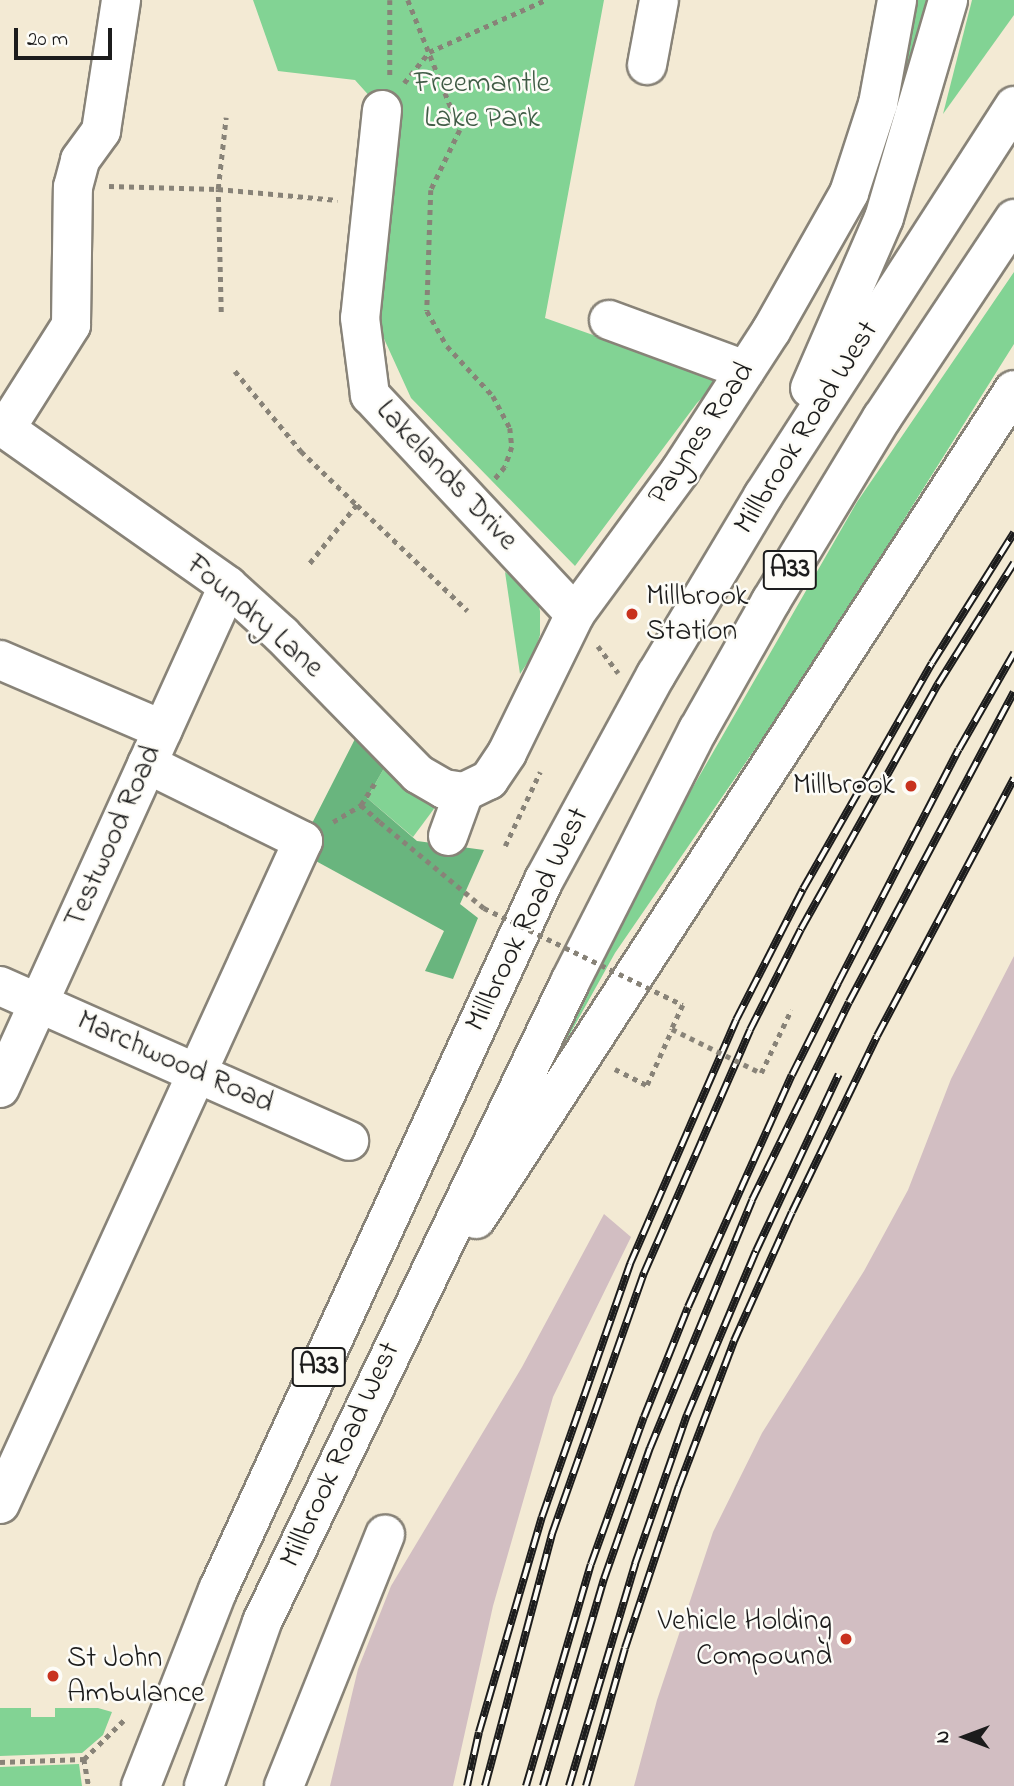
<!DOCTYPE html>
<html>
<head>
<meta charset="utf-8">
<style>
  body { margin:0 }
  #map { position:relative; width:1014px; height:1786px; overflow:hidden; background:#f3ead4; font-family:"Indie Flower",sans-serif }
  div>[style] { position:absolute }
  .industrial>* { inset:0; background:#d2bec2 }
  .green>* { inset:0; background:#82d394 }
  .forest>* { inset:0; background:#69b57e }
  .path>* { height:4.5px; margin-top:-2.25px; transform-origin:0; background:repeating-linear-gradient(90deg,#888378 0 5px,transparent 0 10px) }
  .roads { filter:drop-shadow(2px 0 #888378) drop-shadow(-2px 0 #888378) drop-shadow(0 2px #888378) drop-shadow(0 -2px #888378) }
  .minor>* { height:38px; margin:-19px; padding:0 19px; transform-origin:19px; border-radius:19px; background:#fff }
  .highway>* { height:38px; margin:-19px; padding:0 19px; transform-origin:19px; border-radius:19px; background:#fff }
  .rail>* { height:8px; margin-top:-4px; transform-origin:0; background:repeating-linear-gradient(90deg,#fdfcf7 0 16px,#1c1c1c 0 32px); box-sizing:border-box; border-block:2px solid #1c1c1c }
  .path-bridge>* { height:4.5px; margin-top:-2.25px; transform-origin:0; background:repeating-linear-gradient(90deg,#888378 0 5px,transparent 0 10px) }
  .dots>* { width:19px; height:19px; translate:-50% -50%; box-sizing:border-box; border:4px solid #fdfcf7; border-radius:50% }
  span { translate:-50% -50%; white-space:nowrap; text-align:center; line-height:1.15; -webkit-text-stroke:5px #fdfcf7; paint-order:stroke }
  .shield-label span { padding:2px 5px; background:#fdfcf7; border:2px solid; border-radius:5px; -webkit-text-stroke-width:0 }
  .shield-label { font-size:28px; color:#1c1c1c; font-weight:700 }
  .park-label { font-size:30px; color:#405c46 }
  .street-label { font-size:30px; color:#1c1c1c }
  .poi-label { font-size:30px; color:#1c1c1c }
  .left { translate:0 -50%; text-align:left }
  .right { translate:-100% -50%; text-align:right }
  .north { position:absolute; left:930px; top:1702px; width:70px; height:70px; -webkit-text-stroke:5px #fdfcf7; paint-order:stroke; rotate:270deg; font-size:19px; font-weight:700; line-height:28px; text-align:center; color:#1c1c1c }
  .north::after { content:''; display:block; margin:auto; width:24px; height:32px; background:#1c1c1c; clip-path:polygon(50% 0,100% 100%,50% 72%,0 100%) }
  .scale { position:absolute; left:14px; top:28px; width:98px; height:32px; box-sizing:border-box; border:4px solid #1c1c1c; border-top:0; padding-left:9px; font-size:21px; line-height:24px; white-space:nowrap; color:#1c1c1c; -webkit-text-stroke:5px #fdfcf7; paint-order:stroke }
</style>
</head>
<body>
<div id="map">
  <div class="industrial">
    <i style="clip-path:polygon(1014px 956px,1014px 1786px,634px 1786px,657px 1700px,713px 1532px,762px 1433px,864px 1271px,908px 1190px,951px 1079px)"></i>
    <i style="clip-path:polygon(604px 1214px,631px 1237px,553px 1397px,493px 1606px,453px 1786px,330px 1786px,358px 1669px,391px 1586px,522px 1367px)"></i>
  </div>
  <div class="green">
    <i style="clip-path:polygon(253px 0,604px 0,545px 318px,720px 380px,697px 403px,575px 566px,411px 398px,375px 319px,382px 110px,355px 80px,278px 71px)"></i>
    <i style="clip-path:polygon(907px 0,929px 0,898px 115px,889px 111px)"></i>
    <i style="clip-path:polygon(972px 0,1014px 0,1014px 15px,943px 114px)"></i>
    <i style="clip-path:polygon(1014px 272px,1014px 344px,812px 666px,615px 953px,532px 1102px,601px 947px,857px 502px)"></i>
    <i style="clip-path:polygon(505px 572px,536px 595px,540px 611px,540px 635px,534px 653px,520px 674px)"></i>
    <i style="clip-path:polygon(387px 763px,442px 798px,413px 837px,367px 798px)"></i>
    <i style="clip-path:polygon(0 1708px,31px 1708px,31px 1717px,55px 1717px,55px 1708px,98px 1708px,112px 1712px,103px 1735px,82px 1753px,0 1756px)"></i>
    <i style="clip-path:polygon(79px 1764px,82px 1786px,0 1786px,0 1767px)"></i>
  </div>
  <div class="forest">
    <i style="clip-path:polygon(357px 735px,387px 763px,367px 798px,417px 841px,484px 850px,460px 904px,478px 918px,453px 979px,425px 971px,444px 931px,314px 860px,303px 841px)"></i>
  </div>
  <div class="path">
    <i style="left:390px;top:0;width:76px;rotate:90deg"></i>
    <i style="left:408px;top:0;width:140px;rotate:68.2deg"></i>
    <i style="left:460px;top:130px;width:67px;rotate:115.8deg"></i>
    <i style="left:431px;top:190px;width:121px;rotate:91.9deg"></i>
    <i style="left:427px;top:311px;width:40px;rotate:60.3deg"></i>
    <i style="left:447px;top:346px;width:68px;rotate:47.4deg"></i>
    <i style="left:493px;top:396px;width:36px;rotate:62deg"></i>
    <i style="left:510px;top:428px;width:19px;rotate:84deg"></i>
    <i style="left:512px;top:447px;width:21px;rotate:109deg"></i>
    <i style="left:505px;top:467px;width:16px;rotate:130deg"></i>
    <i style="left:404px;top:83px;width:40px;rotate:-51deg"></i>
    <i style="left:429px;top:52px;width:127px;rotate:-24.1deg"></i>
    <i style="left:109px;top:186px;width:109px;rotate:1.6deg"></i>
    <i style="left:218px;top:189px;width:120px;rotate:5.3deg"></i>
    <i style="left:221px;top:312px;width:123px;rotate:-91.4deg"></i>
    <i style="left:218px;top:189px;width:72px;rotate:-83.7deg"></i>
    <i style="left:235px;top:371px;width:104px;rotate:50.5deg"></i>
    <i style="left:301px;top:451px;width:78px;rotate:44deg"></i>
    <i style="left:357px;top:505px;width:78px;rotate:128.8deg"></i>
    <i style="left:357px;top:505px;width:153px;rotate:43.7deg"></i>
    <i style="left:598px;top:646px;width:34px;rotate:53deg"></i>
    <i style="left:361px;top:805px;width:25px;rotate:42deg"></i>
    <i style="left:333px;top:822px;width:33px;rotate:-31deg"></i>
    <i style="left:361px;top:805px;width:28px;rotate:-58deg"></i>
    <i style="left:505px;top:846px;width:82px;rotate:-64.7deg"></i>
    <i style="left:615px;top:1069px;width:36px;rotate:27deg"></i>
    <i style="left:647px;top:1085px;width:61px;rotate:-65.9deg"></i>
    <i style="left:761px;top:1073px;width:70px;rotate:-64.5deg"></i>
    <i style="left:84px;top:1759px;width:27px;rotate:80deg"></i>
    <i style="left:0;top:1762px;width:84px;rotate:-2deg"></i>
    <i style="left:84px;top:1759px;width:57px;rotate:-44.3deg"></i>
  </div>
  <div class="roads">
    <div class="minor">
      <i style="left:647px;top:65px;width:66px;rotate:-79.5deg"></i>
      <i style="left:382px;top:110px;width:209px;rotate:96deg"></i>
      <i style="left:360px;top:318px;width:78px;rotate:82.6deg"></i>
      <i style="left:370px;top:395px;width:300px;rotate:46.9deg"></i>
      <i style="left:609px;top:320px;width:145px;rotate:20.2deg"></i>
      <i style="left:0;top:425px;width:279px;rotate:35.2deg"></i>
      <i style="left:228px;top:586px;width:72px;rotate:42.2deg"></i>
      <i style="left:281px;top:634px;width:196px;rotate:45.6deg"></i>
      <i style="left:418px;top:774px;width:30px;rotate:30deg"></i>
      <i style="left:444px;top:789px;width:20px;rotate:9deg"></i>
      <i style="left:6px;top:428px;width:122px;rotate:-57.7deg"></i>
      <i style="left:71px;top:325px;width:138px;rotate:-89.2deg"></i>
      <i style="left:73px;top:187px;width:28px;rotate:-75deg"></i>
      <i style="left:80px;top:160px;width:36px;rotate:-54deg"></i>
      <i style="left:101px;top:131px;width:133px;rotate:-81.3deg"></i>
      <i style="left:0;top:660px;width:177px;rotate:23.2deg"></i>
      <i style="left:448px;top:836px;width:47px;rotate:-70deg"></i>
      <i style="left:464px;top:792px;width:28px;rotate:-26deg"></i>
      <i style="left:489px;top:780px;width:32px;rotate:-56deg"></i>
      <i style="left:507px;top:753px;width:155px;rotate:-63.9deg"></i>
      <i style="left:575px;top:614px;width:177px;rotate:-53.7deg"></i>
      <i style="left:680px;top:471px;width:167px;rotate:-57deg"></i>
      <i style="left:771px;top:331px;width:159px;rotate:-60.5deg"></i>
      <i style="left:849px;top:193px;width:94px;rotate:-72deg"></i>
      <i style="left:878px;top:104px;width:106px;rotate:-79.6deg"></i>
      <i style="left:0;top:986px;width:382px;rotate:23.9deg"></i>
      <i style="left:0;top:1088px;width:551px;rotate:-65.57deg"></i>
      <i style="left:0;top:1504px;width:729px;rotate:-65.44deg"></i>
      <i style="left:303px;top:841px;width:174px;rotate:-153.7deg"></i>
      <i style="left:284px;top:1786px;width:271px;rotate:-68.1deg"></i>
    </div>
    <div class="highway">
      <i style="left:810px;top:388px;width:185px;rotate:-66.5deg"></i>
      <i style="left:884px;top:218px;width:227px;rotate:-73.6deg"></i>
      <i style="left:476px;top:1219px;width:988px;rotate:-57.02deg"></i>
      <i style="left:141px;top:1786px;width:211px;rotate:-68.6deg"></i>
      <i style="left:218px;top:1590px;width:781px;rotate:-65.34deg"></i>
      <i style="left:544px;top:880px;width:234px;rotate:-61.4deg"></i>
      <i style="left:656px;top:675px;width:209px;rotate:-59.1deg"></i>
      <i style="left:763px;top:496px;width:464px;rotate:-57.2deg"></i>
      <i style="left:204px;top:1786px;width:174px;rotate:-70.5deg"></i>
      <i style="left:262px;top:1622px;width:710px;rotate:-64.3deg"></i>
      <i style="left:570px;top:982px;width:283px;rotate:-63.1deg"></i>
      <i style="left:698px;top:730px;width:148px;rotate:-60.5deg"></i>
      <i style="left:771px;top:601px;width:214px;rotate:-58.8deg"></i>
      <i style="left:882px;top:418px;width:239px;rotate:-56.4deg"></i>
    </div>
  </div>
  <div class="rail">
    <i style="left:467px;top:1786px;width:55px;rotate:-77.5deg"></i>
    <i style="left:479px;top:1732px;width:224px;rotate:-73.7deg"></i>
    <i style="left:542px;top:1517px;width:268px;rotate:-70.8deg"></i>
    <i style="left:630px;top:1264px;width:266px;rotate:-66.5deg"></i>
    <i style="left:736px;top:1020px;width:147px;rotate:-62.9deg"></i>
    <i style="left:803px;top:889px;width:260px;rotate:-60.3deg"></i>
    <i style="left:932px;top:663px;width:154px;rotate:-57.8deg"></i>
    <i style="left:485px;top:1786px;width:261px;rotate:-75.1deg"></i>
    <i style="left:552px;top:1534px;width:277px;rotate:-70.6deg"></i>
    <i style="left:644px;top:1273px;width:265px;rotate:-66.4deg"></i>
    <i style="left:750px;top:1030px;width:113px;rotate:-63.2deg"></i>
    <i style="left:801px;top:929px;width:281px;rotate:-60.8deg"></i>
    <i style="left:938px;top:684px;width:143px;rotate:-57.9deg"></i>
    <i style="left:526px;top:1786px;width:231px;rotate:-73.7deg"></i>
    <i style="left:591px;top:1564px;width:156px;rotate:-70.2deg"></i>
    <i style="left:644px;top:1417px;width:118px;rotate:-68.2deg"></i>
    <i style="left:688px;top:1307px;width:254px;rotate:-65.9deg"></i>
    <i style="left:792px;top:1075px;width:103px;rotate:-63.4deg"></i>
    <i style="left:838px;top:983px;width:263px;rotate:-62.7deg"></i>
    <i style="left:959px;top:749px;width:111px;rotate:-60.2deg"></i>
    <i style="left:543px;top:1786px;width:216px;rotate:-73.6deg"></i>
    <i style="left:604px;top:1579px;width:139px;rotate:-70.7deg"></i>
    <i style="left:650px;top:1448px;width:268px;rotate:-67.6deg"></i>
    <i style="left:752px;top:1200px;width:220px;rotate:-63.9deg"></i>
    <i style="left:849px;top:1002px;width:351px;rotate:-62deg"></i>
    <i style="left:569px;top:1786px;width:232px;rotate:-73.4deg"></i>
    <i style="left:635px;top:1564px;width:158px;rotate:-70.8deg"></i>
    <i style="left:687px;top:1415px;width:178px;rotate:-67.2deg"></i>
    <i style="left:756px;top:1251px;width:195px;rotate:-64.9deg"></i>
    <i style="left:586px;top:1786px;width:143px;rotate:-74.2deg"></i>
    <i style="left:625px;top:1648px;width:171px;rotate:-71.6deg"></i>
    <i style="left:679px;top:1486px;width:155px;rotate:-69.2deg"></i>
    <i style="left:734px;top:1341px;width:141px;rotate:-65.8deg"></i>
    <i style="left:792px;top:1212px;width:195px;rotate:-64.2deg"></i>
    <i style="left:877px;top:1036px;width:292px;rotate:-62deg"></i>
  </div>
  <div class="path-bridge">
    <i style="left:380px;top:822px;width:135px;rotate:39.6deg"></i>
    <i style="left:484px;top:908px;width:221px;rotate:26deg"></i>
    <i style="left:683px;top:1005px;width:26px;rotate:115deg"></i>
    <i style="left:672px;top:1029px;width:99px;rotate:26.3deg"></i>
  </div>
  <div class="dots">
    <i style="left:632px;top:614px;background:#c8321e"></i>
    <i style="left:911px;top:786px;background:#c8321e"></i>
    <i style="left:846px;top:1639px;background:#c8321e"></i>
    <i style="left:53px;top:1676px;background:#c8321e"></i>
  </div>
  <div class="shield-label">
    <span style="left:790px;top:570px">A33</span>
    <span style="left:319px;top:1367px">A33</span>
  </div>
  <div class="park-label">
    <span style="left:482px;top:101px">Freemantle<br>Lake Park</span>
  </div>
  <div class="street-label">
    <span style="left:807px;top:428px;rotate:-58deg">Millbrook Road West</span>
    <span style="left:702px;top:434px;rotate:-56deg">Paynes Road</span>
    <span style="left:446px;top:476px;rotate:47deg">Lakelands Drive</span>
    <span style="left:254px;top:617px;rotate:41deg">Foundry Lane</span>
    <span style="left:114px;top:837px;rotate:-66deg">Testwood Road</span>
    <span style="left:528px;top:920px;rotate:-64deg">Millbrook Road West</span>
    <span style="left:175px;top:1063px;rotate:24deg">Marchwood Road</span>
    <span style="left:341px;top:1455px;rotate:-65deg">Millbrook Road West</span>
  </div>
  <div class="poi-label">
    <span class="left" style="left:646px;top:614px">Millbrook<br>Station</span>
    <span class="right" style="left:895px;top:786px">Millbrook</span>
    <span class="right" style="left:832px;top:1639px">Vehicle Holding<br>Compound</span>
    <span class="left" style="left:67px;top:1676px">St John<br>Ambulance</span>
  </div>
  <div class="north">N</div>
  <div class="scale">20 m</div>
</div>
</body>
</html>
